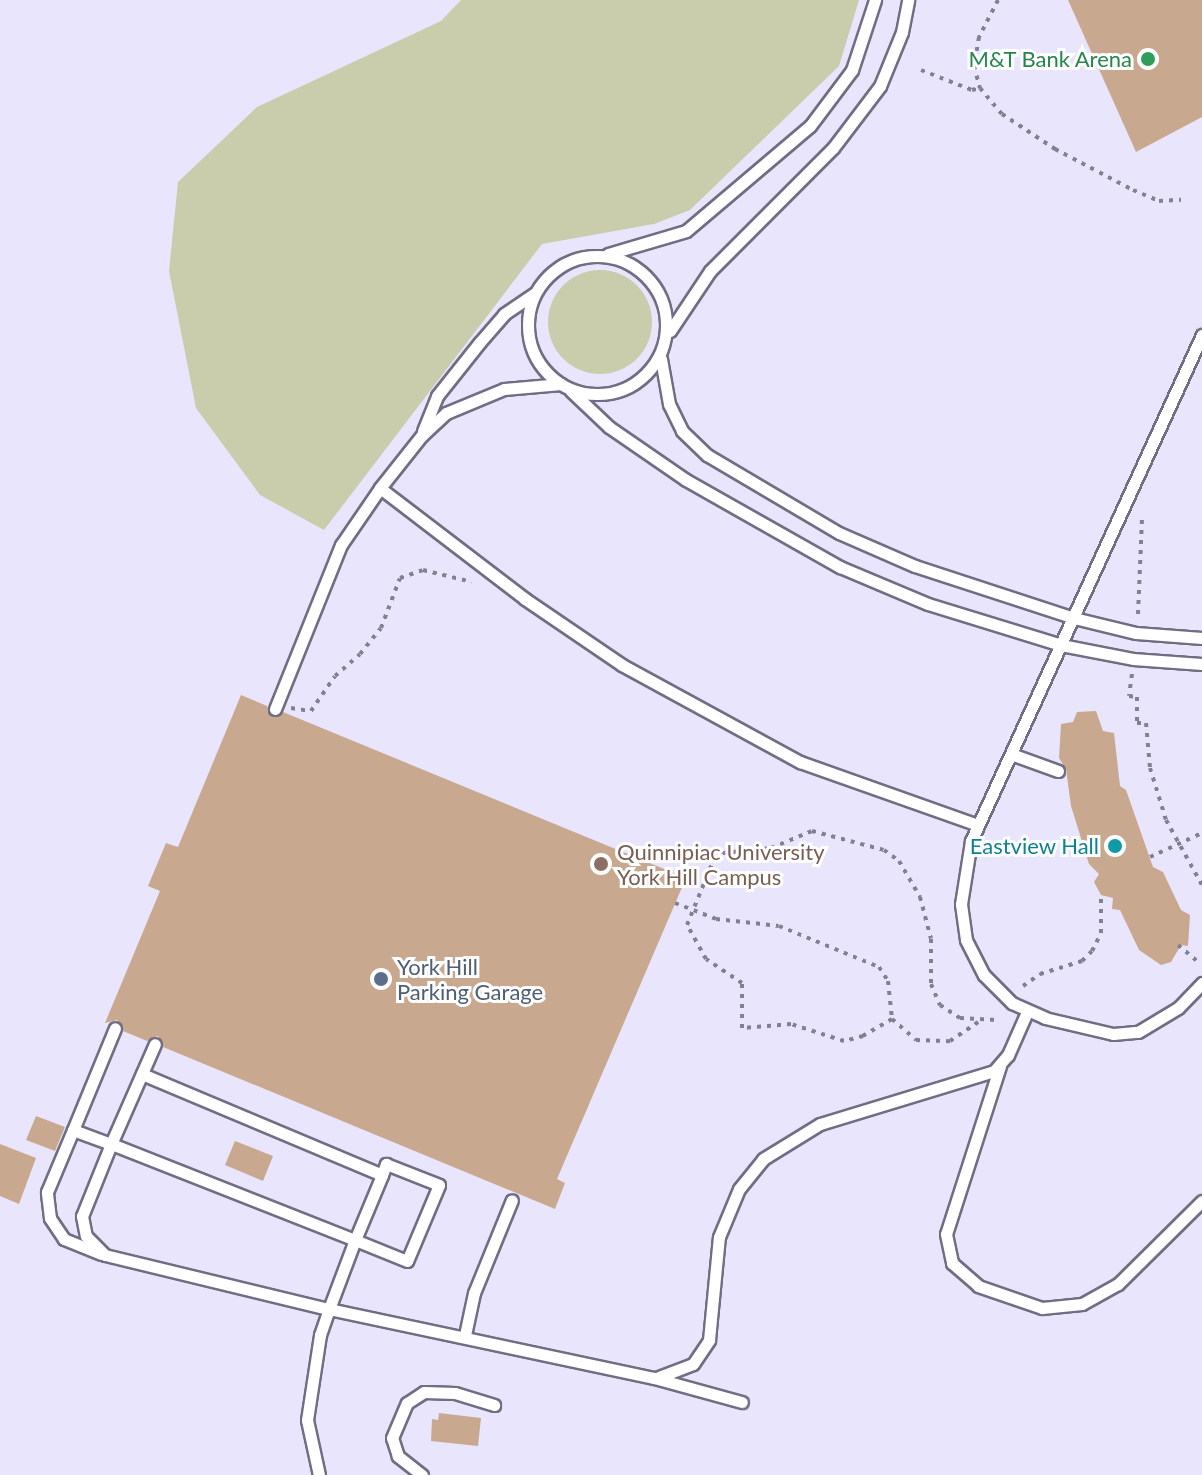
<!DOCTYPE html>
<html>
<head>
<meta charset="utf-8">
<style>
  body { margin:0 }
  #map { position:relative; width:1202px; height:1475px; overflow:hidden; background:#e9e5fc; font-family:Lato,sans-serif }
  div>[style] { position:absolute }
  .green>* { inset:0; background:#c9cdab }
  .round { border-radius:50% }
  .building>* { inset:0; background:#c8a990 }
  .path>* { height:4px; margin-top:-2px; transform-origin:0; background:repeating-linear-gradient(90deg,#838090 0 4px,transparent 0 10px) }
  .roads { filter:drop-shadow(2px 0 #716d82) drop-shadow(-2px 0 #716d82) drop-shadow(0 2px #716d82) drop-shadow(0 -2px #716d82) }
  .lane>* { height:11px; margin:-5.5px; padding:0 5.5px; transform-origin:5.5px; border-radius:5.5px; background:#fff }
  .lane>.ring { margin:-5.5px; padding:0; box-sizing:content-box; background:none; border:11px solid #fff; border-radius:50% }
  .dots>* { width:22px; height:22px; translate:-50% -50%; box-sizing:border-box; border:4px solid #fff; border-radius:50% }
  span { translate:-50% -50%; white-space:nowrap; text-align:center; line-height:1.15; -webkit-text-stroke:6px #fff; paint-order:stroke }
  .leisure-label { font-size:22px; color:#27864d }
  .right { translate:-100% -50%; text-align:right }
  .culture-label { font-size:22px; color:#0d838f }
  .education-label { font-size:22px; color:#785e54 }
  .left { translate:0 -50%; text-align:left }
  .service-label { font-size:22px; color:#4e5e75 }
</style>
</head>
<body>
<div id="map">
  <div class="green">
    <i style="clip-path:polygon(461px 0,859px 0,839px 66px,690px 210px,654px 224px,542px 244px,324px 530px,260px 495px,196px 408px,169px 271px,178px 182px,257px 107px,441px 21px)"></i>
    <i class="round" style="left:548px;top:270px;width:104px;height:104px"></i>
  </div>
  <div class="building">
    <i style="clip-path:polygon(1068px 0,1202px 0,1202px 117px,1136px 152px)"></i>
    <i style="clip-path:polygon(241px 695px,267px 706px,271px 716px,283px 712px,686px 878px,557px 1179px,565px 1183px,555px 1209px,163px 1047px,158px 1036px,147px 1041px,123px 1031px,117px 1020px,105px 1023px,160px 891px,148px 886px,166px 843px,178px 847px)"></i>
    <i style="clip-path:polygon(1096px 711px,1103px 731px,1114px 733px,1120px 786px,1126px 790px,1153px 867px,1163px 872px,1181px 910px,1190px 915px,1188px 946px,1181px 945px,1171px 962px,1161px 965px,1139px 950px,1120px 910px,1112px 909px,1113px 898px,1101px 895px,1094px 882px,1099px 874px,1089px 864px,1071px 806px,1066px 769px,1059px 758px,1061px 724px,1073px 722px,1077px 712px)"></i>
    <i style="clip-path:polygon(36px 1116px,65px 1127px,55px 1151px,26px 1140px)"></i>
    <i style="clip-path:polygon(235px 1141px,273px 1156px,263px 1181px,225px 1165px)"></i>
    <i style="clip-path:polygon(0 1144px,36px 1158px,19px 1204px,0 1196px)"></i>
    <i style="clip-path:polygon(439px 1413px,481px 1418px,478px 1446px,431px 1441px,432px 1419px,438px 1420px)"></i>
  </div>
  <div class="path">
    <i style="left:998px;top:0;width:42px;rotate:117.2deg"></i>
    <i style="left:979px;top:37px;width:29px;rotate:100deg"></i>
    <i style="left:974px;top:66px;width:23px;rotate:75deg"></i>
    <i style="left:980px;top:88px;width:34px;rotate:50deg"></i>
    <i style="left:1002px;top:114px;width:64px;rotate:33.4deg"></i>
    <i style="left:1055px;top:149px;width:88px;rotate:27.7deg"></i>
    <i style="left:1133px;top:190px;width:28px;rotate:23deg"></i>
    <i style="left:1159px;top:201px;width:22px;rotate:-3deg"></i>
    <i style="left:921px;top:70px;width:55px;rotate:21.4deg"></i>
    <i style="left:972px;top:90px;width:8px;rotate:-14deg"></i>
    <i style="left:1138px;top:614px;width:97px;rotate:-87.6deg"></i>
    <i style="left:1132px;top:674px;width:22px;rotate:98deg"></i>
    <i style="left:1129px;top:696px;width:8px;rotate:7deg"></i>
    <i style="left:1137px;top:697px;width:26px;rotate:90deg"></i>
    <i style="left:1137px;top:723px;width:9px"></i>
    <i style="left:1146px;top:723px;width:45px;rotate:84.9deg"></i>
    <i style="left:1150px;top:768px;width:54px;rotate:72.9deg"></i>
    <i style="left:1166px;top:820px;width:74px;rotate:61deg"></i>
    <i style="left:291px;top:708px;width:20px;rotate:9deg"></i>
    <i style="left:311px;top:711px;width:42px;rotate:-55.6deg"></i>
    <i style="left:335px;top:676px;width:33px;rotate:-41deg"></i>
    <i style="left:360px;top:654px;width:33px;rotate:-51deg"></i>
    <i style="left:381px;top:628px;width:53px;rotate:-69.2deg"></i>
    <i style="left:400px;top:578px;width:24px;rotate:-19deg"></i>
    <i style="left:423px;top:570px;width:50px;rotate:13.8deg"></i>
    <i style="left:1150px;top:857px;width:57px;rotate:-24.8deg"></i>
    <i style="left:675px;top:903px;width:44px;rotate:21.3deg"></i>
    <i style="left:716px;top:919px;width:63px;rotate:6.3deg"></i>
    <i style="left:779px;top:926px;width:108px;rotate:22.3deg"></i>
    <i style="left:879px;top:967px;width:17px;rotate:57deg"></i>
    <i style="left:888px;top:981px;width:38px;rotate:84deg"></i>
    <i style="left:892px;top:1019px;width:32px;rotate:41deg"></i>
    <i style="left:916px;top:1040px;width:34px;rotate:2deg"></i>
    <i style="left:950px;top:1041px;width:34px;rotate:-34deg"></i>
    <i style="left:1178px;top:945px;width:26px;rotate:40deg"></i>
    <i style="left:1023px;top:986px;width:21px;rotate:-35deg"></i>
    <i style="left:1040px;top:974px;width:44px;rotate:-17.2deg"></i>
    <i style="left:1082px;top:961px;width:14px;rotate:-45deg"></i>
    <i style="left:1092px;top:951px;width:20px;rotate:-63deg"></i>
    <i style="left:1101px;top:933px;width:38px;rotate:-90deg"></i>
    <i style="left:892px;top:1019px;width:34px;rotate:150deg"></i>
    <i style="left:863px;top:1036px;width:20px;rotate:165deg"></i>
    <i style="left:844px;top:1041px;width:56px;rotate:-162.2deg"></i>
    <i style="left:791px;top:1024px;width:49px;rotate:175.3deg"></i>
    <i style="left:742px;top:1028px;width:45px;rotate:-90deg"></i>
    <i style="left:742px;top:983px;width:43px;rotate:-146.3deg"></i>
    <i style="left:706px;top:959px;width:39px;rotate:-119deg"></i>
    <i style="left:687px;top:925px;width:71px;rotate:-67.8deg"></i>
    <i style="left:714px;top:859px;width:11px;rotate:-34deg"></i>
    <i style="left:723px;top:853px;width:48px;rotate:-5.9deg"></i>
    <i style="left:771px;top:848px;width:44px;rotate:-22.5deg"></i>
    <i style="left:812px;top:831px;width:74px;rotate:14.8deg"></i>
    <i style="left:884px;top:850px;width:19px;rotate:36deg"></i>
    <i style="left:899px;top:861px;width:42px;rotate:59.7deg"></i>
    <i style="left:920px;top:897px;width:43px;rotate:75.3deg"></i>
    <i style="left:931px;top:939px;width:45px;rotate:90deg"></i>
    <i style="left:931px;top:984px;width:23px;rotate:67deg"></i>
    <i style="left:940px;top:1005px;width:24px;rotate:33deg"></i>
    <i style="left:960px;top:1018px;width:37px;rotate:3deg"></i>
  </div>
  <div class="roads">
    <div class="lane">
      <i style="left:608px;top:254px;width:81px;rotate:-16.4deg"></i>
      <i style="left:686px;top:231px;width:162px;rotate:-40.3deg"></i>
      <i style="left:810px;top:126px;width:70px;rotate:-53.1deg"></i>
      <i style="left:852px;top:70px;width:74px;rotate:-71.8deg"></i>
      <i class="ring" style="left:528px;top:256px;width:127px;height:127px"></i>
      <i style="left:670px;top:331px;width:72px;rotate:-56.3deg"></i>
      <i style="left:710px;top:271px;width:174px;rotate:-45deg"></i>
      <i style="left:833px;top:148px;width:78px;rotate:-52.8deg"></i>
      <i style="left:880px;top:86px;width:58px;rotate:-67.8deg"></i>
      <i style="left:902px;top:32px;width:33px;rotate:-79deg"></i>
      <i style="left:1202px;top:335px;width:556px;rotate:114.54deg"></i>
      <i style="left:971px;top:841px;width:64px;rotate:99deg"></i>
      <i style="left:961px;top:904px;width:36px;rotate:82deg"></i>
      <i style="left:966px;top:940px;width:39px;rotate:63deg"></i>
      <i style="left:984px;top:975px;width:40px;rotate:45deg"></i>
      <i style="left:1012px;top:1003px;width:36px;rotate:24deg"></i>
      <i style="left:1045px;top:1018px;width:70px;rotate:13.2deg"></i>
      <i style="left:1113px;top:1034px;width:25px;rotate:-5deg"></i>
      <i style="left:1138px;top:1032px;width:47px;rotate:-31deg"></i>
      <i style="left:1178px;top:1008px;width:35px;rotate:-46deg"></i>
      <i style="left:661px;top:359px;width:46px;rotate:79.9deg"></i>
      <i style="left:669px;top:404px;width:30px;rotate:64deg"></i>
      <i style="left:682px;top:431px;width:35px;rotate:44deg"></i>
      <i style="left:707px;top:455px;width:153px;rotate:30.6deg"></i>
      <i style="left:839px;top:533px;width:83px;rotate:23.5deg"></i>
      <i style="left:915px;top:566px;width:167px;rotate:18.1deg"></i>
      <i style="left:1074px;top:618px;width:64px;rotate:13.6deg"></i>
      <i style="left:1136px;top:633px;width:66px;rotate:4.3deg"></i>
      <i style="left:561px;top:384px;width:57px;rotate:175deg"></i>
      <i style="left:504px;top:389px;width:63px;rotate:157.5deg"></i>
      <i style="left:446px;top:413px;width:33px;rotate:137deg"></i>
      <i style="left:422px;top:435px;width:68px;rotate:128.4deg"></i>
      <i style="left:380px;top:488px;width:183px;rotate:37.4deg"></i>
      <i style="left:525px;top:599px;width:117px;rotate:34.2deg"></i>
      <i style="left:622px;top:665px;width:203px;rotate:28.6deg"></i>
      <i style="left:800px;top:762px;width:189px;rotate:19.5deg"></i>
      <i style="left:571px;top:391px;width:52px;rotate:43.5deg"></i>
      <i style="left:609px;top:427px;width:93px;rotate:34.5deg"></i>
      <i style="left:686px;top:480px;width:177px;rotate:29.5deg"></i>
      <i style="left:840px;top:567px;width:95px;rotate:22.8deg"></i>
      <i style="left:928px;top:604px;width:139px;rotate:17.1deg"></i>
      <i style="left:1061px;top:645px;width:73px;rotate:11deg"></i>
      <i style="left:1133px;top:659px;width:69px;rotate:4.1deg"></i>
      <i style="left:423px;top:431px;width:38px;rotate:-68deg"></i>
      <i style="left:437px;top:396px;width:69px;rotate:-51.5deg"></i>
      <i style="left:480px;top:342px;width:37px;rotate:-49deg"></i>
      <i style="left:504px;top:314px;width:36px;rotate:-34deg"></i>
      <i style="left:275px;top:709px;width:177px;rotate:-68.1deg"></i>
      <i style="left:341px;top:545px;width:69px;rotate:-55.6deg"></i>
      <i style="left:1011px;top:754px;width:50px;rotate:19.9deg"></i>
      <i style="left:1000px;top:1066px;width:176px;rotate:107.8deg"></i>
      <i style="left:946px;top:1234px;width:30px;rotate:78deg"></i>
      <i style="left:952px;top:1263px;width:35px;rotate:41deg"></i>
      <i style="left:978px;top:1286px;width:68px;rotate:19deg"></i>
      <i style="left:1042px;top:1308px;width:40px;rotate:-5.7deg"></i>
      <i style="left:1082px;top:1304px;width:41px;rotate:-29.1deg"></i>
      <i style="left:1118px;top:1284px;width:118px;rotate:-44.7deg"></i>
      <i style="left:142px;top:1074px;width:260px;rotate:22.8deg"></i>
      <i style="left:73px;top:1130px;width:110px;rotate:-67.6deg"></i>
      <i style="left:101px;top:1254px;width:40px;rotate:-158deg"></i>
      <i style="left:64px;top:1239px;width:25px;rotate:-124deg"></i>
      <i style="left:50px;top:1218px;width:26px;rotate:-97deg"></i>
      <i style="left:47px;top:1192px;width:67px;rotate:-67.2deg"></i>
      <i style="left:73px;top:1130px;width:40px;rotate:20.2deg"></i>
      <i style="left:111px;top:1144px;width:109px;rotate:-66.3deg"></i>
      <i style="left:465px;top:1335px;width:43px;rotate:-77.9deg"></i>
      <i style="left:474px;top:1293px;width:100px;rotate:-67.8deg"></i>
      <i style="left:659px;top:1377px;width:36px;rotate:-21deg"></i>
      <i style="left:693px;top:1364px;width:29px;rotate:-56deg"></i>
      <i style="left:709px;top:1340px;width:103px;rotate:-84.5deg"></i>
      <i style="left:719px;top:1237px;width:52px;rotate:-67.4deg"></i>
      <i style="left:739px;top:1189px;width:38px;rotate:-51deg"></i>
      <i style="left:763px;top:1159px;width:67px;rotate:-31.6deg"></i>
      <i style="left:820px;top:1124px;width:182px;rotate:-16.9deg"></i>
      <i style="left:994px;top:1071px;width:21px;rotate:-49deg"></i>
      <i style="left:1008px;top:1055px;width:47px;rotate:-66.2deg"></i>
      <i style="left:319px;top:1475px;width:56px;rotate:-102.3deg"></i>
      <i style="left:307px;top:1420px;width:86px;rotate:-81.3deg"></i>
      <i style="left:320px;top:1335px;width:28px;rotate:-71deg"></i>
      <i style="left:329px;top:1309px;width:74px;rotate:-69.4deg"></i>
      <i style="left:355px;top:1240px;width:70px;rotate:-67.4deg"></i>
      <i style="left:382px;top:1175px;width:12px;rotate:-70deg"></i>
      <i style="left:386px;top:1164px;width:57px;rotate:21.6deg"></i>
      <i style="left:439px;top:1185px;width:82px;rotate:112.8deg"></i>
      <i style="left:407px;top:1261px;width:56px;rotate:-158deg"></i>
      <i style="left:355px;top:1240px;width:262px;rotate:-158.5deg"></i>
      <i style="left:111px;top:1144px;width:78px;rotate:111.9deg"></i>
      <i style="left:82px;top:1216px;width:20px;rotate:79deg"></i>
      <i style="left:86px;top:1236px;width:27px;rotate:45deg"></i>
      <i style="left:105px;top:1255px;width:230px;rotate:13.6deg"></i>
      <i style="left:329px;top:1309px;width:332px;rotate:12deg"></i>
      <i style="left:654px;top:1378px;width:91px;rotate:15.3deg"></i>
      <i style="left:422px;top:1475px;width:31px;rotate:-142deg"></i>
      <i style="left:398px;top:1456px;width:19px;rotate:-108deg"></i>
      <i style="left:392px;top:1438px;width:38px;rotate:-67deg"></i>
      <i style="left:407px;top:1403px;width:20px;rotate:-33deg"></i>
      <i style="left:424px;top:1392px;width:31px;rotate:2deg"></i>
      <i style="left:455px;top:1393px;width:41px;rotate:17.1deg"></i>
    </div>
  </div>
  <div class="dots">
    <i style="left:1148px;top:59px;background:#2e9e5b"></i>
    <i style="left:1115px;top:846px;background:#0f9aa8"></i>
    <i style="left:601px;top:864px;background:#8d6e63"></i>
    <i style="left:381px;top:979px;background:#5c6f8a"></i>
  </div>
  <div class="leisure-label">
    <span class="right" style="left:1132px;top:59px">M&amp;T Bank Arena</span>
  </div>
  <div class="culture-label">
    <span class="right" style="left:1099px;top:846px">Eastview Hall</span>
  </div>
  <div class="education-label">
    <span class="left" style="left:617px;top:864px">Quinnipiac University<br>York Hill Campus</span>
  </div>
  <div class="service-label">
    <span class="left" style="left:397px;top:979px">York Hill<br>Parking Garage</span>
  </div>
</div>
</body>
</html>
